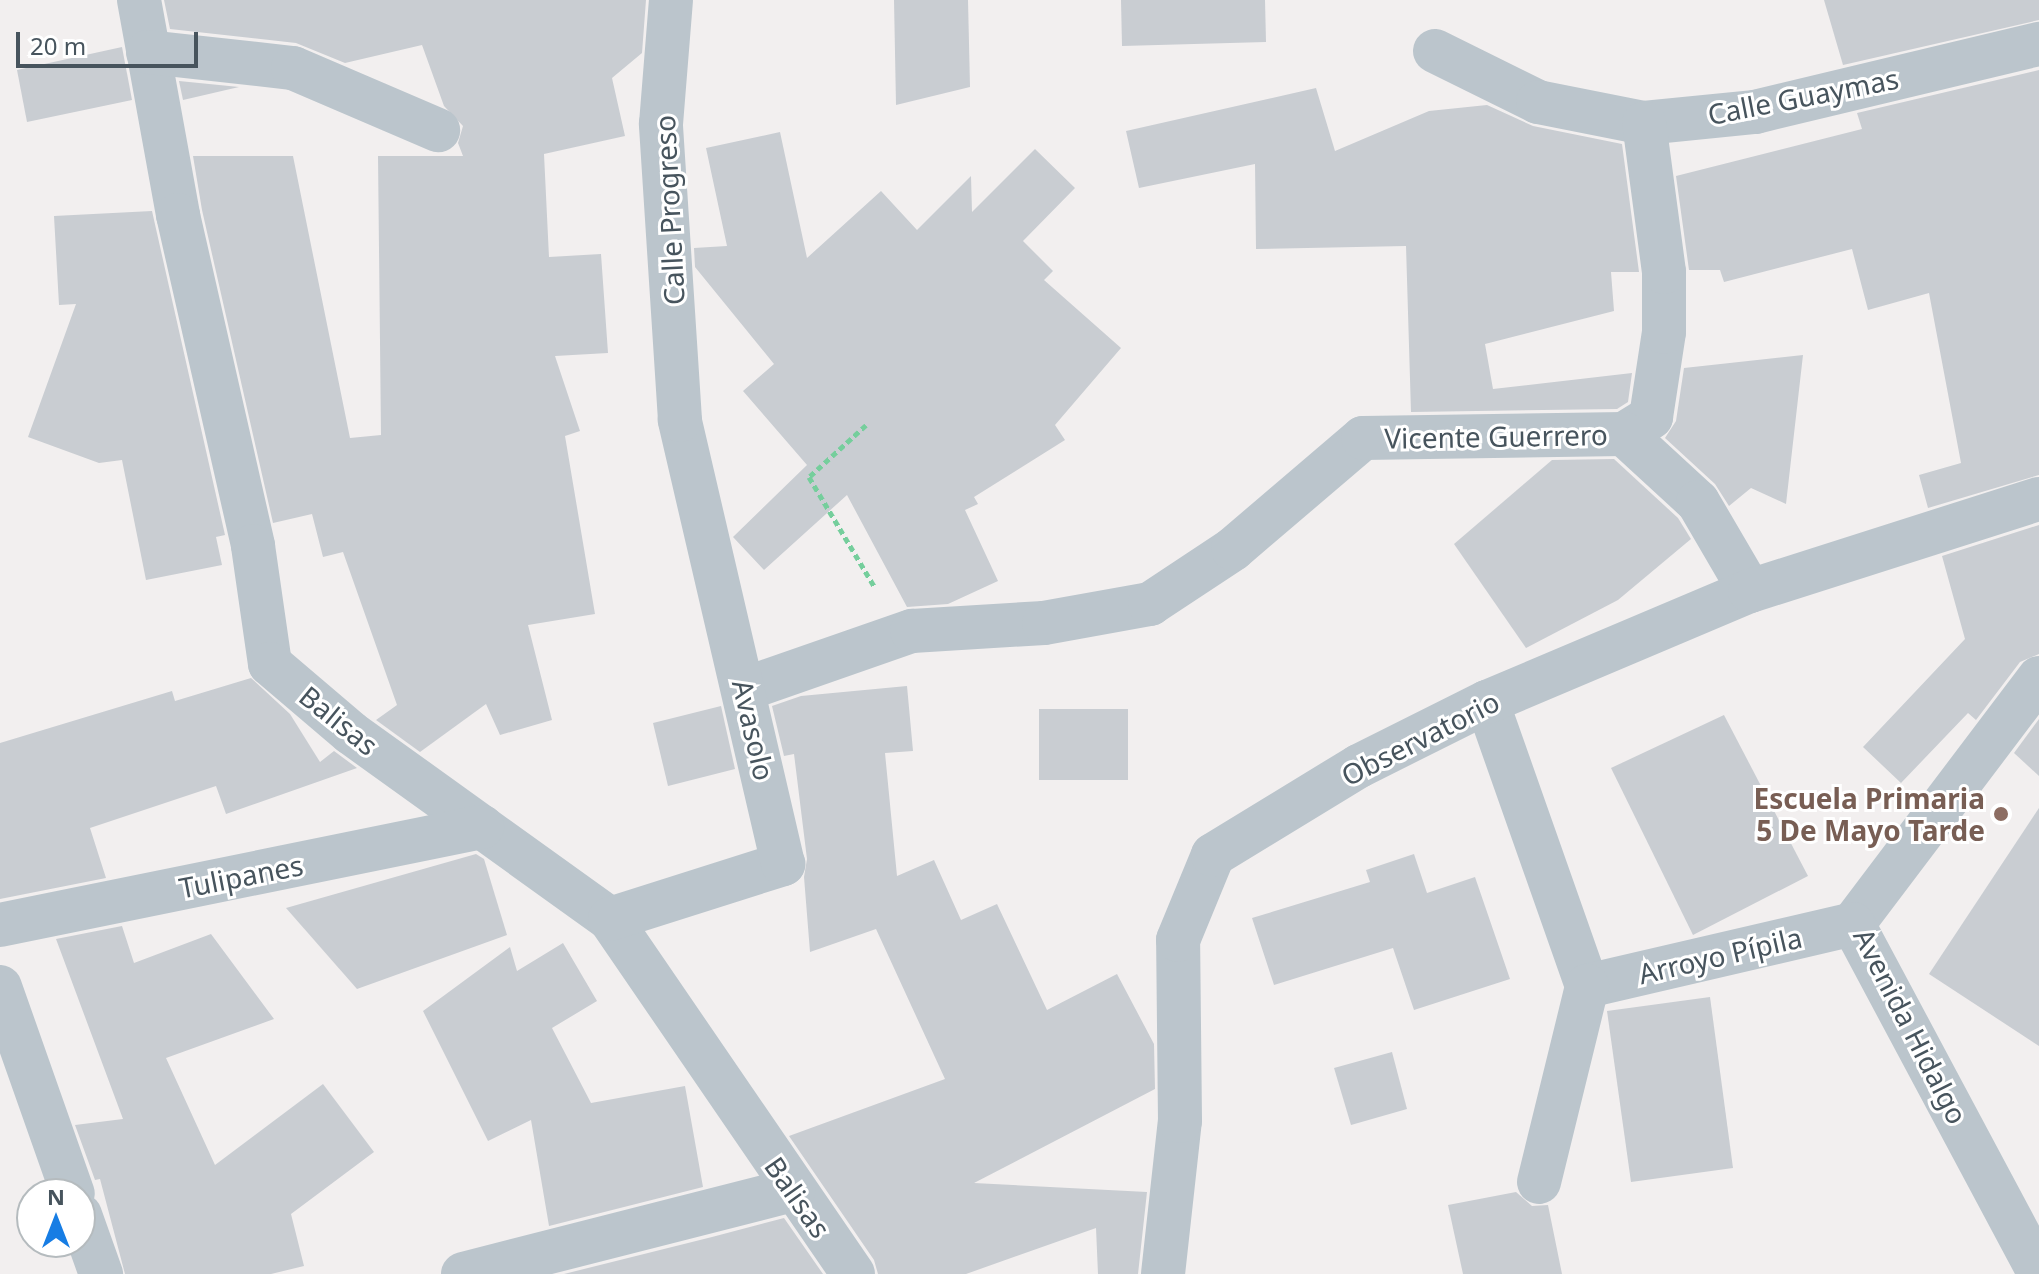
<!DOCTYPE html>
<html>
<head>
<meta charset="utf-8">
<style>
  body { margin:0 }
  #map { position:relative; width:2039px; height:1274px; overflow:hidden; background:#f2efef; font-family:"Noto Sans",sans-serif }
  div>[style] { position:absolute }
  .building>* { inset:0; background:#c9cdd2 }
  .path>* { height:5px; margin-top:-2.5px; transform-origin:0; background:repeating-linear-gradient(90deg,#75ce9c 0 6px,transparent 0 10px) }
  .minor>* { height:44px; margin:-22px; padding:0 22px; transform-origin:22px; border-radius:22px; background:#bbc5cc }
  .dots>* { width:22px; height:22px; translate:-50% -50%; box-sizing:border-box; border:4px solid #fff; border-radius:50% }
  span { translate:-50% -50%; white-space:nowrap; text-align:center; line-height:1.15; -webkit-text-stroke:6px #fff; paint-order:stroke }
  .street-label { font-size:28px; color:#47545d }
  .education-label { font-size:28px; color:#785e54; font-weight:700 }
  .right { translate:-100% -50%; text-align:right }
  .north { position:absolute; left:16px; top:1178px; width:80px; height:80px; box-sizing:border-box; background:#fff; border:2px solid #b5bbbe; border-radius:50%; rotate:0deg; font-size:22px; font-weight:700; line-height:32px; text-align:center; color:#47545d }
  .north::after { content:''; display:block; margin:auto; width:28px; height:36px; background:#177de4; clip-path:polygon(50% 0,100% 100%,50% 72%,0 100%) }
  .scale { position:absolute; left:16px; top:32px; width:182px; height:36px; box-sizing:border-box; border:4px solid #47545d; border-top:0; padding-left:10px; font-size:24px; line-height:28px; white-space:nowrap; color:#47545d; -webkit-text-stroke:6px #fff; paint-order:stroke }
</style>
</head>
<body>
<div id="map">
  <div class="building">
    <i style="clip-path:polygon(164px 0,646px 0,642px 53px,612px 78px,625px 136px,544px 154px,549px 257px,601px 254px,608px 353px,555px 356px,580px 431px,565px 436px,595px 614px,528px 625px,552px 720px,500px 735px,486px 704px,420px 752px,376px 720px,397px 705px,343px 552px,323px 557px,312px 514px,273px 523px,202px 210px,193px 156px,293px 156px,350px 438px,381px 435px,378px 156px,463px 156px,458px 143px,463px 126px,444px 106px,422px 45px,345px 63px,296px 43px,170px 29px)"></i>
    <i style="clip-path:polygon(894px 0,968px 0,970px 87px,896px 105px)"></i>
    <i style="clip-path:polygon(1121px 0,1265px 0,1266px 42px,1122px 46px)"></i>
    <i style="clip-path:polygon(1824px 0,2039px 0,2039px 20px,1843px 65px)"></i>
    <i style="clip-path:polygon(122px 47px,132px 100px,27px 122px,17px 70px)"></i>
    <i style="clip-path:polygon(2039px 70px,2039px 475px,1928px 508px,1919px 475px,1961px 463px,1929px 293px,1868px 310px,1852px 249px,1724px 282px,1720px 270px,1689px 270px,1676px 176px,1862px 129px,1857px 113px)"></i>
    <i style="clip-path:polygon(179px 81px,239px 87px,183px 100px)"></i>
    <i style="clip-path:polygon(1316px 88px,1335px 151px,1429px 111px,1487px 105px,1533px 126px,1622px 144px,1639px 272px,1611px 272px,1614px 311px,1485px 344px,1493px 389px,1632px 373px,1628px 402px,1617px 409px,1411px 412px,1406px 246px,1256px 249px,1255px 164px,1139px 188px,1126px 131px)"></i>
    <i style="clip-path:polygon(780px 132px,807px 258px,881px 191px,917px 230px,971px 176px,972px 212px,1035px 149px,1075px 188px,1023px 241px,1053px 271px,1044px 280px,1121px 348px,1055px 425px,1065px 440px,974px 497px,978px 504px,965px 510px,998px 581px,948px 604px,907px 607px,847px 495px,764px 570px,733px 537px,807px 465px,743px 391px,774px 364px,695px 267px,694px 248px,727px 246px,706px 148px)"></i>
    <i style="clip-path:polygon(152px 211px,225px 535px,216px 537px,222px 565px,146px 580px,122px 460px,99px 463px,28px 437px,76px 304px,59px 305px,54px 216px)"></i>
    <i style="clip-path:polygon(1803px 355px,1786px 504px,1751px 488px,1729px 506px,1715px 484px,1665px 438px,1676px 421px,1684px 368px)"></i>
    <i style="clip-path:polygon(1614px 459px,1678px 518px,1691px 539px,1618px 600px,1526px 648px,1454px 544px,1552px 460px)"></i>
    <i style="clip-path:polygon(2039px 525px,2039px 654px,2020px 662px,1976px 720px,1968px 713px,1901px 783px,1863px 747px,1965px 639px,1942px 556px)"></i>
    <i style="clip-path:polygon(251px 678px,290px 714px,320px 762px,334px 751px,357px 768px,226px 814px,216px 786px,90px 828px,106px 878px,0 899px,0 743px,172px 691px,175px 701px)"></i>
    <i style="clip-path:polygon(907px 686px,913px 751px,885px 753px,897px 876px,934px 860px,961px 920px,997px 904px,1047px 1010px,1117px 974px,1154px 1044px,1155px 1089px,974px 1183px,1147px 1192px,1138px 1274px,1098px 1274px,1096px 1228px,966px 1274px,878px 1274px,874px 1260px,789px 1136px,945px 1079px,876px 929px,810px 952px,804px 877px,807px 859px,794px 754px,784px 756px,772px 706px,801px 696px)"></i>
    <i style="clip-path:polygon(721px 706px,735px 769px,668px 786px,653px 723px)"></i>
    <i style="clip-path:polygon(1039px 709px,1128px 709px,1128px 780px,1039px 780px)"></i>
    <i style="clip-path:polygon(1724px 715px,1808px 876px,1693px 935px,1611px 768px)"></i>
    <i style="clip-path:polygon(2039px 719px,2039px 776px,2014px 753px)"></i>
    <i style="clip-path:polygon(2039px 808px,2039px 1046px,1929px 974px)"></i>
    <i style="clip-path:polygon(476px 854px,484px 859px,507px 935px,357px 989px,286px 908px)"></i>
    <i style="clip-path:polygon(1414px 854px,1427px 893px,1475px 877px,1510px 979px,1414px 1010px,1393px 948px,1274px 985px,1252px 918px,1370px 882px,1366px 870px)"></i>
    <i style="clip-path:polygon(122px 926px,134px 963px,211px 934px,274px 1019px,166px 1058px,215px 1165px,323px 1084px,374px 1152px,291px 1214px,304px 1266px,271px 1274px,125px 1274px,100px 1179px,95px 1180px,75px 1125px,123px 1119px,56px 939px)"></i>
    <i style="clip-path:polygon(563px 943px,597px 1001px,552px 1028px,591px 1103px,685px 1086px,703px 1187px,549px 1226px,531px 1120px,488px 1141px,423px 1011px,510px 947px,517px 971px)"></i>
    <i style="clip-path:polygon(1710px 997px,1733px 1168px,1631px 1182px,1607px 1011px)"></i>
    <i style="clip-path:polygon(1392px 1052px,1407px 1109px,1351px 1125px,1334px 1068px)"></i>
    <i style="clip-path:polygon(1516px 1192px,1532px 1206px,1548px 1205px,1562px 1274px,1463px 1274px,1448px 1205px)"></i>
    <i style="clip-path:polygon(784px 1218px,823px 1274px,564px 1274px,712px 1237px)"></i>
  </div>
  <div class="path">
    <i style="left:866px;top:425px;width:77px;rotate:137.6deg"></i>
    <i style="left:809px;top:477px;width:127px;rotate:59.2deg"></i>
  </div>
  <div class="minor">
    <i style="left:139px;top:0;width:219px;rotate:79.7deg"></i>
    <i style="left:178px;top:215px;width:339px;rotate:77.2deg"></i>
    <i style="left:253px;top:546px;width:119px;rotate:81.8deg"></i>
    <i style="left:270px;top:664px;width:106px;rotate:40.4deg"></i>
    <i style="left:351px;top:733px;width:319px;rotate:35.7deg"></i>
    <i style="left:610px;top:919px;width:430px;rotate:55.6deg"></i>
    <i style="left:1435px;top:51px;width:115px;rotate:26.3deg"></i>
    <i style="left:1538px;top:102px;width:108px;rotate:11.2deg"></i>
    <i style="left:1644px;top:123px;width:112px;rotate:-5.7deg"></i>
    <i style="left:1755px;top:112px;width:292px;rotate:-13.5deg"></i>
    <i style="left:148px;top:52px;width:146px;rotate:6.3deg"></i>
    <i style="left:293px;top:68px;width:158px;rotate:23.2deg"></i>
    <i style="left:1624px;top:434px;width:32px;rotate:-32deg"></i>
    <i style="left:1651px;top:417px;width:86px;rotate:-81.3deg"></i>
    <i style="left:1664px;top:332px;width:60px;rotate:-90deg"></i>
    <i style="left:1664px;top:272px;width:150px;rotate:-97.6deg"></i>
    <i style="left:2039px;top:678px;width:308px;rotate:127.1deg"></i>
    <i style="left:1853px;top:924px;width:395px;rotate:61.9deg"></i>
    <i style="left:745px;top:689px;width:177px;rotate:-19.2deg"></i>
    <i style="left:912px;top:631px;width:132px;rotate:-3.5deg"></i>
    <i style="left:1044px;top:623px;width:108px;rotate:-10.2deg"></i>
    <i style="left:1150px;top:604px;width:100px;rotate:-33.5deg"></i>
    <i style="left:1233px;top:549px;width:171px;rotate:-40.5deg"></i>
    <i style="left:1363px;top:438px;width:261px;rotate:-0.9deg"></i>
    <i style="left:1624px;top:434px;width:100px;rotate:42.6deg"></i>
    <i style="left:1698px;top:502px;width:103px;rotate:59.7deg"></i>
    <i style="left:1487px;top:702px;width:301px;rotate:70.6deg"></i>
    <i style="left:610px;top:919px;width:182px;rotate:-17.6deg"></i>
    <i style="left:783px;top:864px;width:456px;rotate:-103.1deg"></i>
    <i style="left:680px;top:420px;width:297px;rotate:-93.7deg"></i>
    <i style="left:661px;top:124px;width:124px;rotate:-85.4deg"></i>
    <i style="left:0;top:925px;width:492px;rotate:-11.5deg"></i>
    <i style="left:1587px;top:986px;width:273px;rotate:-13.1deg"></i>
    <i style="left:0;top:987px;width:219px;rotate:70.6deg"></i>
    <i style="left:1539px;top:1182px;width:202px;rotate:-76.2deg"></i>
    <i style="left:80px;top:1215px;width:63px;rotate:70.4deg"></i>
    <i style="left:463px;top:1274px;width:341px;rotate:-14.3deg"></i>
    <i style="left:1163px;top:1274px;width:154px;rotate:-83.7deg"></i>
    <i style="left:1180px;top:1121px;width:181px;rotate:-90.6deg"></i>
    <i style="left:1178px;top:940px;width:92px;rotate:-67.6deg"></i>
    <i style="left:1213px;top:855px;width:171px;rotate:-31.4deg"></i>
    <i style="left:1359px;top:766px;width:143px;rotate:-26.6deg"></i>
    <i style="left:1487px;top:702px;width:285px;rotate:-22.9deg"></i>
    <i style="left:1750px;top:591px;width:303px;rotate:-17.7deg"></i>
  </div>
  <div class="dots">
    <i style="left:2001px;top:814px;background:#8d6e63"></i>
  </div>
  <div class="street-label">
    <span style="left:1803px;top:96px;rotate:-11deg">Calle Guaymas</span>
    <span style="left:669px;top:210px;rotate:-93deg">Calle Progreso</span>
    <span style="left:1496px;top:436px;rotate:-1deg">Vicente Guerrero</span>
    <span style="left:339px;top:720px;rotate:39deg">Balisas</span>
    <span style="left:754px;top:730px;rotate:77deg">Avasolo</span>
    <span style="left:1420px;top:738px;rotate:-27deg">Observatorio</span>
    <span style="left:241px;top:876px;rotate:-11deg">Tulipanes</span>
    <span style="left:1720px;top:955px;rotate:-13deg">Arroyo Pípila</span>
    <span style="left:1911px;top:1026px;rotate:63deg">Avenida Hidalgo</span>
    <span style="left:798px;top:1197px;rotate:55deg">Balisas</span>
  </div>
  <div class="education-label">
    <span class="right" style="left:1985px;top:814px">Escuela Primaria<br>5 De Mayo Tarde</span>
  </div>
  <div class="north">N</div>
  <div class="scale">20 m</div>
</div>
</body>
</html>
